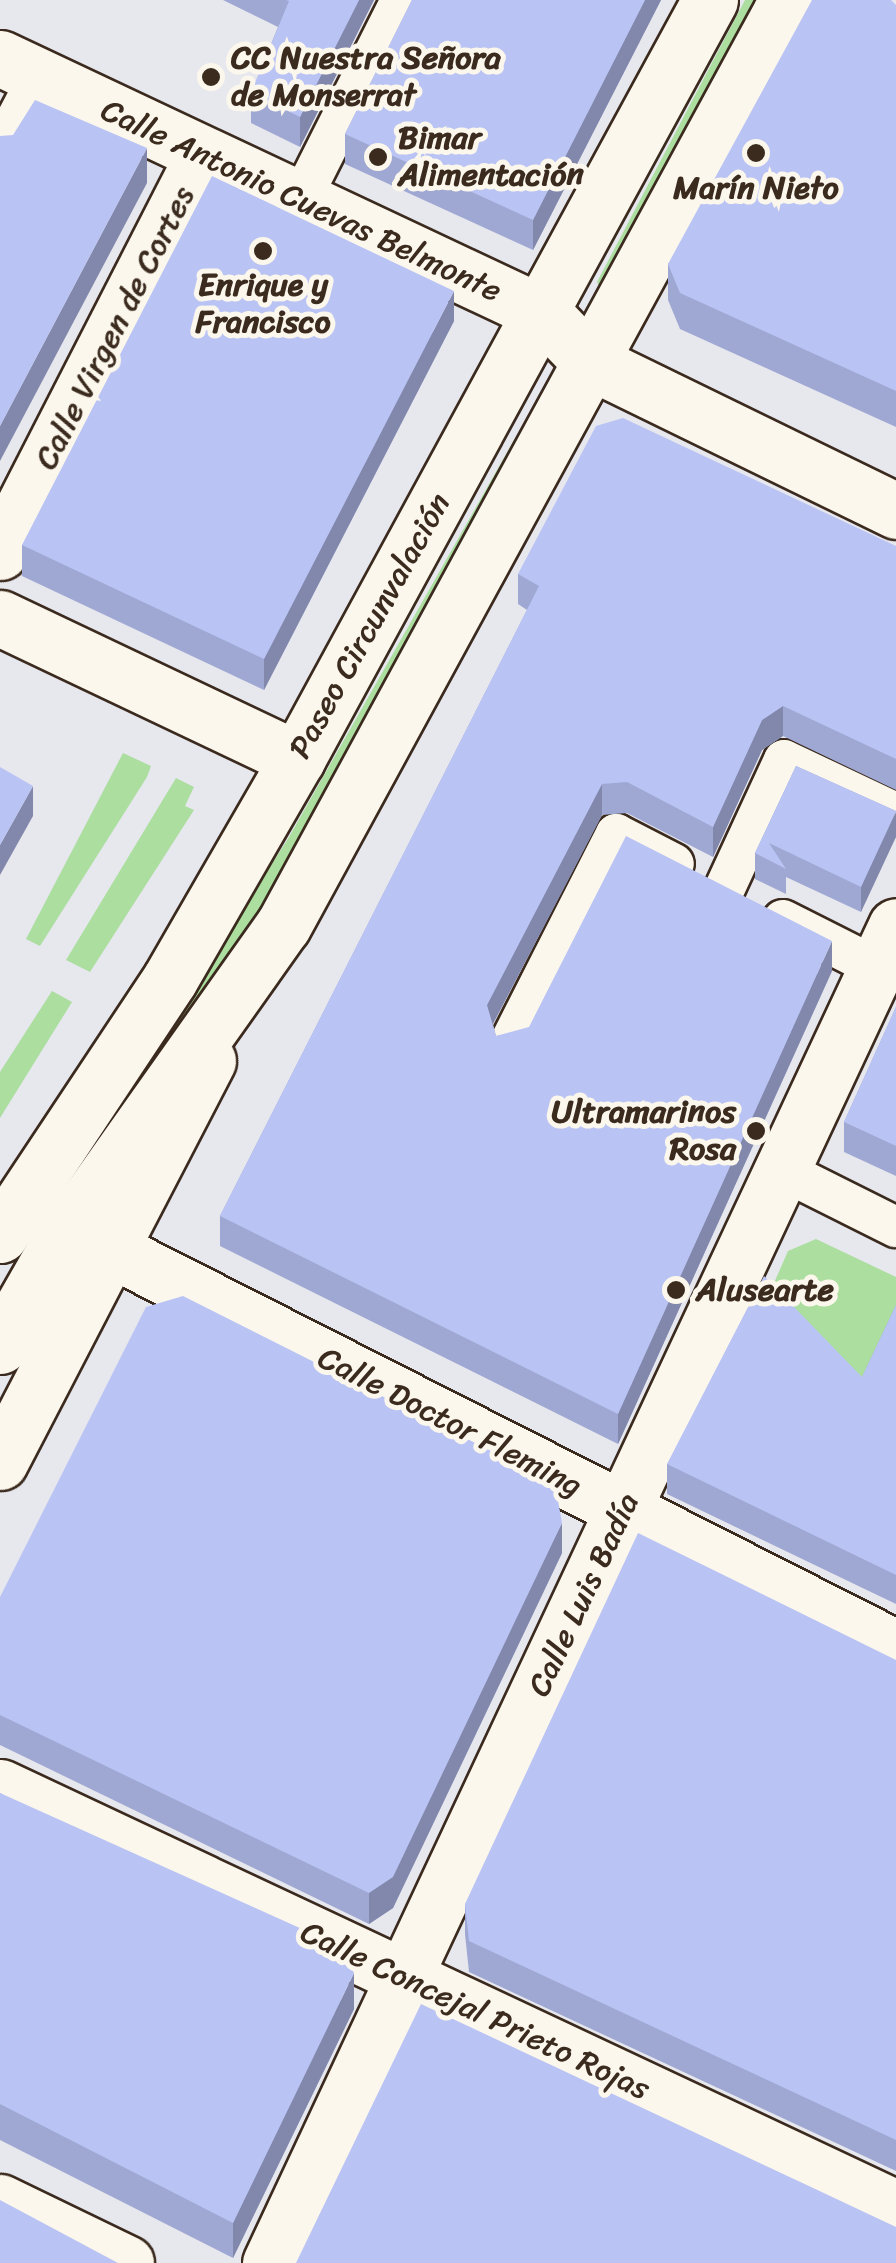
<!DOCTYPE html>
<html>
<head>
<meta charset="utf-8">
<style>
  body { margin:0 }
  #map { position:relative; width:896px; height:2263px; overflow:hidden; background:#e7e7ee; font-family:Sriracha,sans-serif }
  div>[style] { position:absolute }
  .green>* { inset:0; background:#abde9f }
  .roads { filter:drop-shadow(2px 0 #3b2a1e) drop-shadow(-2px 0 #3b2a1e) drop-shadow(0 2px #3b2a1e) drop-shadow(0 -2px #3b2a1e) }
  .pedestrian>* { height:40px; margin:-20px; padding:0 20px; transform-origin:20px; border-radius:20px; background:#fbf7ec }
  .minor>* { height:55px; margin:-27.5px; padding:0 27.5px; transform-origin:27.5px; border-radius:27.5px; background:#fbf7ec }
  .primary>* { height:55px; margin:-27.5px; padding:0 27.5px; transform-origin:27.5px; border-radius:27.5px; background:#fbf7ec }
  .wall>* { inset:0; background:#9fa8d2 }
  .shaded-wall>* { inset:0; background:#8288ab }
  .building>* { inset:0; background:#b9c3f4 }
  .dots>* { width:28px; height:28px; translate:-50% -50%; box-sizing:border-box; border:5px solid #fbf7ec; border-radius:50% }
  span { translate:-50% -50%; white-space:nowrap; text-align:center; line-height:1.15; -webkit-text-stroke:10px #fbf7ec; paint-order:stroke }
  .poi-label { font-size:32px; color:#3b2a1e; font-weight:700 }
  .left { translate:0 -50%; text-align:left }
  .right { translate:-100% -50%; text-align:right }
  .street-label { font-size:32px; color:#3b2a1e }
</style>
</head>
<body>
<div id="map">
  <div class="green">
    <i style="clip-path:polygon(745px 0,757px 0,600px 289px,597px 282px)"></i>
    <i style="clip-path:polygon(535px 403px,251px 925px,0 1291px,289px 837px)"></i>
    <i style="clip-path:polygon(123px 753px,151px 766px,147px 777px,40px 946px,26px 939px)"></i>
    <i style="clip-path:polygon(176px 778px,194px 787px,185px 806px,194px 810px,90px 972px,66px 960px)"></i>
    <i style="clip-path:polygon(52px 991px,72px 1002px,0 1118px,0 1072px)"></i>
    <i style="clip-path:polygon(816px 1239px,896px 1277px,896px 1335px,862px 1407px,764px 1306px,788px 1251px)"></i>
  </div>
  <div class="roads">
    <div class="pedestrian">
      <i style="left:0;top:150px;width:84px;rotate:-62.2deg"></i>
      <i style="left:299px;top:203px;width:227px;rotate:-63.3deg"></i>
      <i style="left:724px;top:890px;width:143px;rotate:-65.2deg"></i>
      <i style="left:784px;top:760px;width:124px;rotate:25.3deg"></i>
      <i style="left:783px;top:920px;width:106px;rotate:26.8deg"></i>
      <i style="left:508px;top:1046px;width:238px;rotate:-63deg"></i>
      <i style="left:616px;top:834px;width:65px;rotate:27.3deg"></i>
      <i style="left:778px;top:1168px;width:132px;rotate:26.6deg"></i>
    </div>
    <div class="minor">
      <i style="left:0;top:58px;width:601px;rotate:25.2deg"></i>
      <i style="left:544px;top:314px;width:65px;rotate:46.2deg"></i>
      <i style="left:589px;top:361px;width:342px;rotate:26deg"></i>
      <i style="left:0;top:552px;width:443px;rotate:-62.9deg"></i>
      <i style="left:0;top:618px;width:329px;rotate:25.4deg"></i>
      <i style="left:112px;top:1250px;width:879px;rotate:26.91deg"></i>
      <i style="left:0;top:1462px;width:452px;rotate:-62.6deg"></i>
      <i style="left:0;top:1787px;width:990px;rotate:25.17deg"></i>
      <i style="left:0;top:2202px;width:140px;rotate:25.8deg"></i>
      <i style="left:270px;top:2263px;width:1476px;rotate:-64.91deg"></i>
    </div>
    <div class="primary">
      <i style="left:0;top:1235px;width:307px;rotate:-56.4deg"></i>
      <i style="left:170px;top:979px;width:254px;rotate:-60deg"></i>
      <i style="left:297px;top:759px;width:864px;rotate:-61.45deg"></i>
      <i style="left:0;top:1346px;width:123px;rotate:-60.3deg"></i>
      <i style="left:61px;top:1239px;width:384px;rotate:-54.7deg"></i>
      <i style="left:283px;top:926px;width:1054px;rotate:-61.44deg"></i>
    </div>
  </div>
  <div class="wall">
    <i style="clip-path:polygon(223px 0,374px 0,300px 147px,251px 123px,251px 93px,278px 27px)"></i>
    <i style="clip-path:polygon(412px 0,661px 0,533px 250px,345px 164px,345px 134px)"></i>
    <i style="clip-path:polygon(896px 5px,896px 427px,680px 329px,668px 300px,668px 264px)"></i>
    <i style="clip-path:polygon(454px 321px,264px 690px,22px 576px,22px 545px)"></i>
    <i style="clip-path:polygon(896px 546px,896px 790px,783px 736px,762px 750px,713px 857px,627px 813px,602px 815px,493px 1024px,496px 1036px,832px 971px,618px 1444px,220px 1246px,220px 1216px,527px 610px,518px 604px,518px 574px)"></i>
    <i style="clip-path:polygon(796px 766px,896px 811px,861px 912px,786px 877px,786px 894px,755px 879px,755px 853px)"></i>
    <i style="clip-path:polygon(896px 1007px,896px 1176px,844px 1152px,844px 1122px)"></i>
    <i style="clip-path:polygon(896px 1305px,896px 1604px,667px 1494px,667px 1464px,862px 1377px)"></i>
    <i style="clip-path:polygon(562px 1553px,393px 1908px,369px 1924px,0 1745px,0 1597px)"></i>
    <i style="clip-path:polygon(896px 1660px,896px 2171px,469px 1972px,465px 1934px,465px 1904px)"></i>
    <i style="clip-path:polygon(0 1793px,354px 2009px,233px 2258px,0 2140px)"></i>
  </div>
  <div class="shaded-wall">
    <i style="clip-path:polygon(359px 0,374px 0,300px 147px,300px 117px)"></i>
    <i style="clip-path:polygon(645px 0,661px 0,533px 250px,533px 220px)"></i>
    <i style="clip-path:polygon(147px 148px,147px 183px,0 461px,0 426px)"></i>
    <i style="clip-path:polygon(454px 291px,454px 321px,264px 690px,264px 659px)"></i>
    <i style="clip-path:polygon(783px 706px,783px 736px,762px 750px,713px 857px,713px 827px,762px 720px)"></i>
    <i style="clip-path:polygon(602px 784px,602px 815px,487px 1035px,487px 1005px)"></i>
    <i style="clip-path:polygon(33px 786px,33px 816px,0 875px,0 845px)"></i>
    <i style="clip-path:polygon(896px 812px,896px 837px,861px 912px,861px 887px)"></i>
    <i style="clip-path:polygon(832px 941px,832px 971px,618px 1444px,618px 1414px)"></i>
    <i style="clip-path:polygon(562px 1523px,562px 1553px,393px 1908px,369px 1924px,369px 1893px)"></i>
    <i style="clip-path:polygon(354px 1973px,354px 2009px,233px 2258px,233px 2223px)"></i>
  </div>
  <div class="building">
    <i style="clip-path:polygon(286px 0,359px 0,300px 117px,251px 93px,289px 1px)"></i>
    <i style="clip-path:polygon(412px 0,645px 0,533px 220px,345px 134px)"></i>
    <i style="clip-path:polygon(812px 0,891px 0,896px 5px,896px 391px,680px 293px,668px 264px)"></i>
    <i style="clip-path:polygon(35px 100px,147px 148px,0 426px,0 136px,13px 135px)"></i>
    <i style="clip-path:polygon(212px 176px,454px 291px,264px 659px,22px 545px)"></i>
    <i style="clip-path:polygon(623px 418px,896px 546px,896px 759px,783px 706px,762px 720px,713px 827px,627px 782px,602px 784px,487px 1005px,496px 1036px,529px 1027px,626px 836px,832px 941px,618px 1414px,220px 1216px,539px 586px,518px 574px,596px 426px)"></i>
    <i style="clip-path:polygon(796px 766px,896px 811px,861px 887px,769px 843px,786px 869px,755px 853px)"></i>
    <i style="clip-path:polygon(0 767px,33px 786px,0 845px)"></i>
    <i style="clip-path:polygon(896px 1007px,896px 1146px,844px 1122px)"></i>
    <i style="clip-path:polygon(764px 1276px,862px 1377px,896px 1305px,896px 1575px,667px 1464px)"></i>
    <i style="clip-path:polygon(183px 1296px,555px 1483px,562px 1523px,393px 1877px,369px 1893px,0 1715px,0 1597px,146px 1307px)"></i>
    <i style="clip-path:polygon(638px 1533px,896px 1660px,896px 2140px,469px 1941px,465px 1904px)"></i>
    <i style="clip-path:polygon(0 1793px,342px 1947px,354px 1973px,233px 2223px,0 2104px)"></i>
    <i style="clip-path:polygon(421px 2004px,896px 2227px,896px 2263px,296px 2263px)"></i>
    <i style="clip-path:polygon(0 2200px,118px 2263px,0 2263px)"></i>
  </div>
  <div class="dots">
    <i style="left:211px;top:77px;background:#3b2a1e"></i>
    <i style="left:756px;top:153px;background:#3b2a1e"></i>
    <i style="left:378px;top:157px;background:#3b2a1e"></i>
    <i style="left:263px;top:251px;background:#3b2a1e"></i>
    <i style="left:756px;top:1131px;background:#3b2a1e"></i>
    <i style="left:676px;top:1290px;background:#3b2a1e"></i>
  </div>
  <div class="poi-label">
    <span class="left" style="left:231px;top:77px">CC Nuestra Señora<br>de Monserrat</span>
    <span class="left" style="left:398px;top:157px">Bimar<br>Alimentación</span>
    <span style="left:756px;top:188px">Marín Nieto</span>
    <span style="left:263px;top:304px">Enrique y<br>Francisco</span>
    <span class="right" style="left:736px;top:1131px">Ultramarinos<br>Rosa</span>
    <span class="left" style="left:696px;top:1290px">Alusearte</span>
  </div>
  <div class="street-label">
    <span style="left:301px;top:201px;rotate:25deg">Calle Antonio Cuevas Belmonte</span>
    <span style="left:115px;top:328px;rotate:-63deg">Calle Virgen de Cortes</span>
    <span style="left:370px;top:626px;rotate:-61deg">Paseo Circunvalación</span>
    <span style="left:450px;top:1422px;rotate:27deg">Calle Doctor Fleming</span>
    <span style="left:584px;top:1595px;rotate:-65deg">Calle Luis Badía</span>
    <span style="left:475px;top:2011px;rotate:25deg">Calle Concejal Prieto Rojas</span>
  </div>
</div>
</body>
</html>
